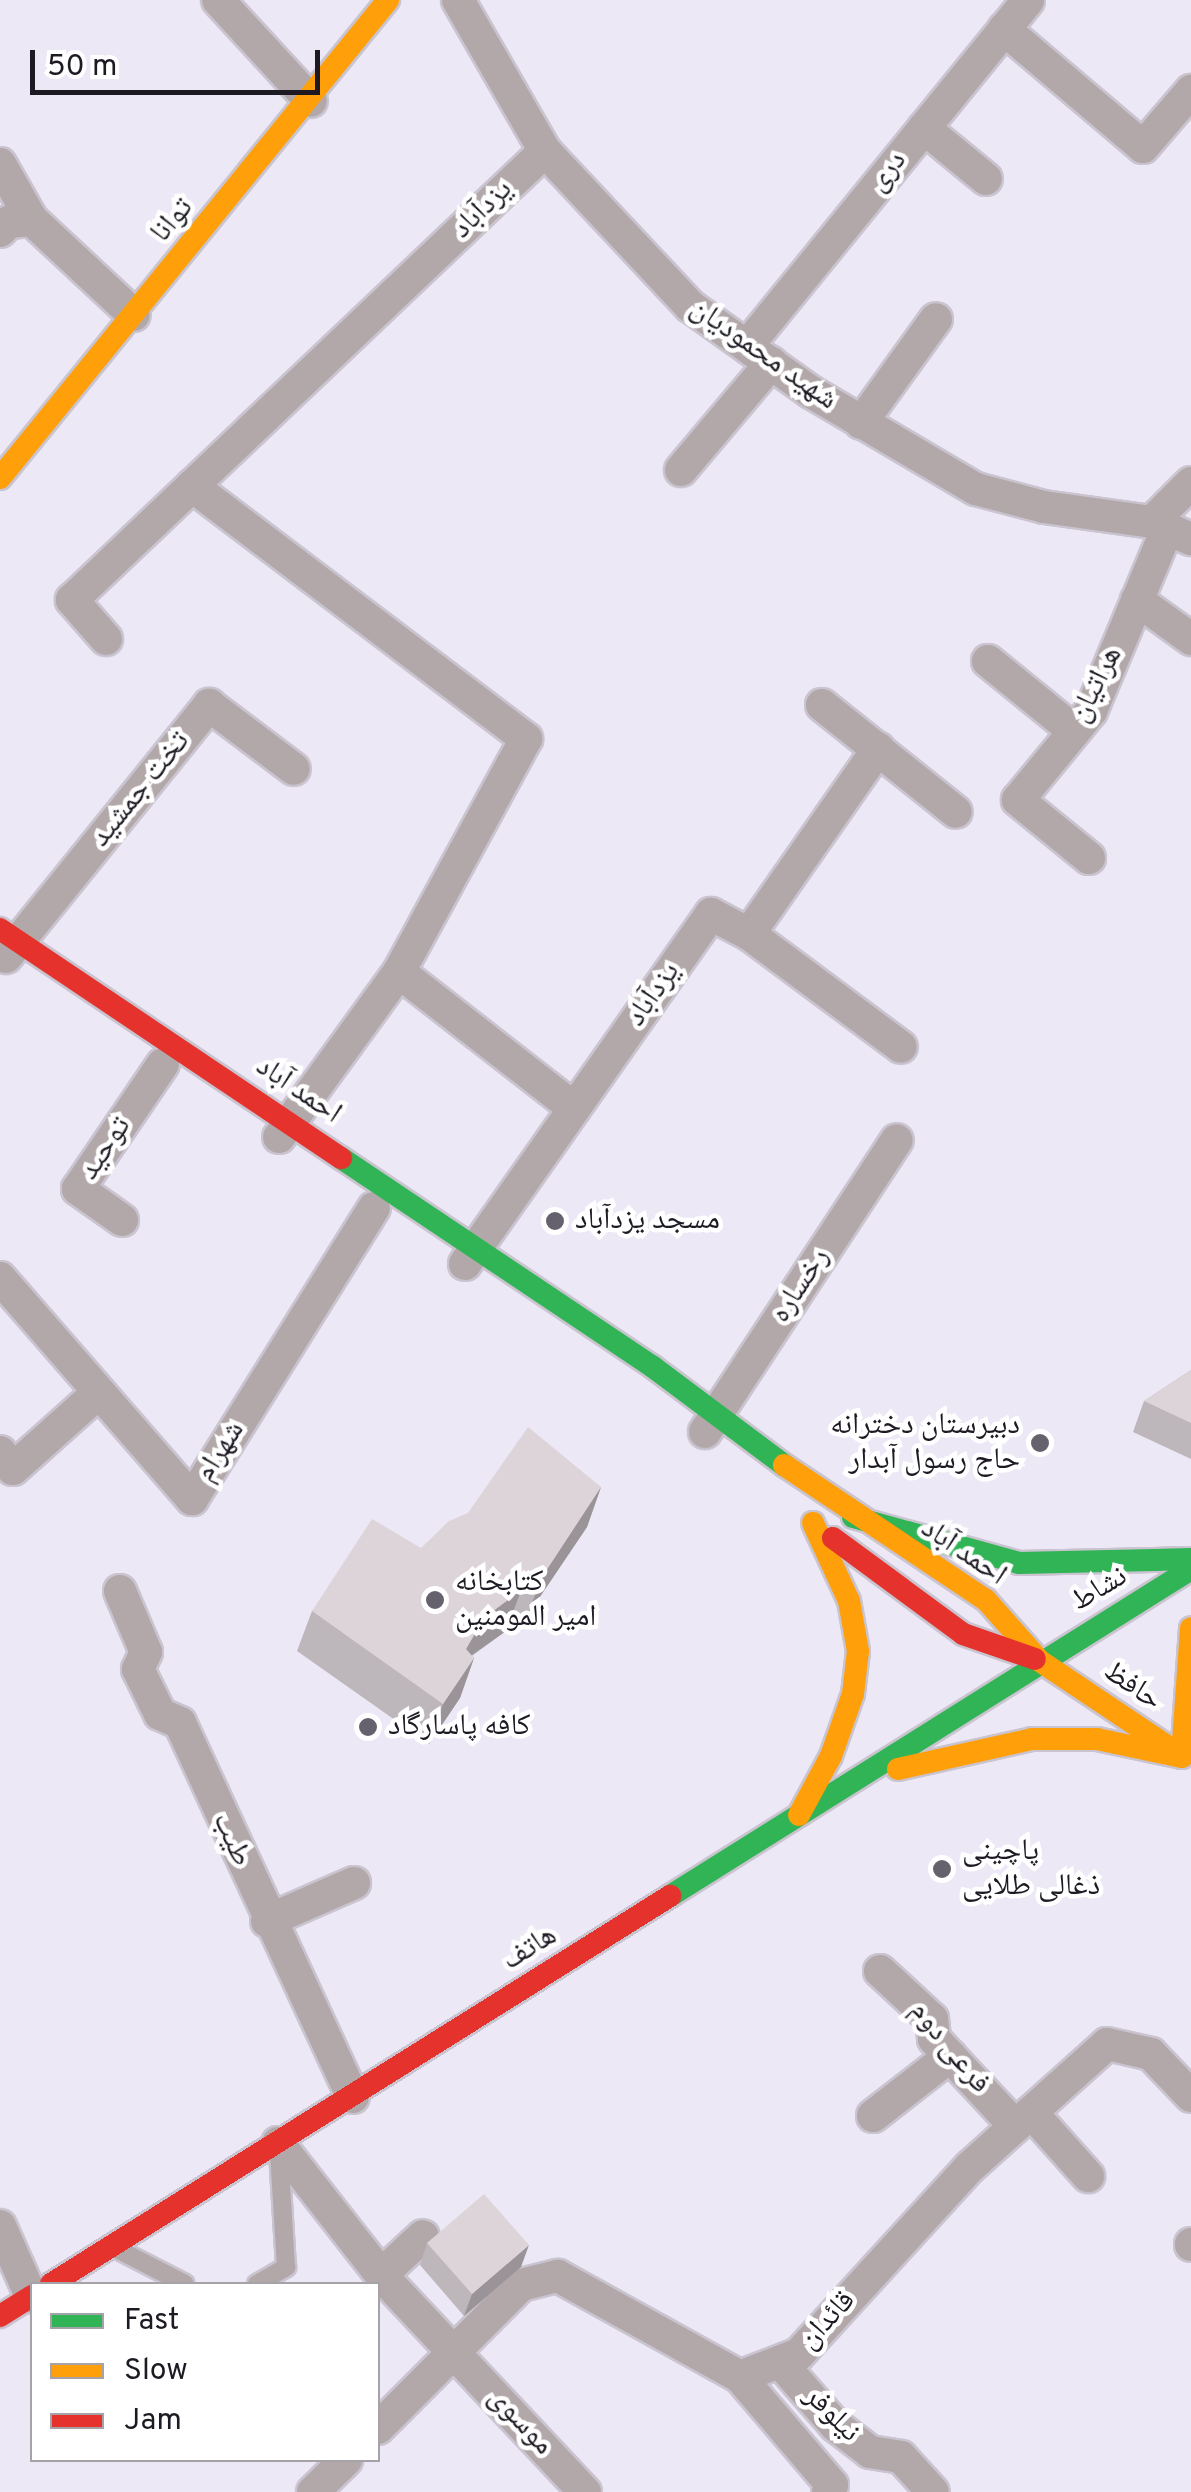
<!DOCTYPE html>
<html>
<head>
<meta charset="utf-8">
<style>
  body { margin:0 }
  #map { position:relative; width:1191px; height:2492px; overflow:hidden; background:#ede8f6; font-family:Overpass,"Noto Naskh Arabic",sans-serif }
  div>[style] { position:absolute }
  .roads { filter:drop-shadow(2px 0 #c9c4cf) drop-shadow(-2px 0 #c9c4cf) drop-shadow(0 2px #c9c4cf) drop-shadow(0 -2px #c9c4cf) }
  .lane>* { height:18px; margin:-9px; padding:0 9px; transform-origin:9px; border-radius:9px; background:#b2a7a9 }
  .street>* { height:32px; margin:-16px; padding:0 16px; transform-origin:16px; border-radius:16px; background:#b2a7a9 }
  .fast>* { height:22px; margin:-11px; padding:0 11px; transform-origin:11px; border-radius:11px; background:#30b455 }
  .slow>* { height:22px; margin:-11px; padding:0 11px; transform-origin:11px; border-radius:11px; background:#ff9f0a }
  .jam>* { height:22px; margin:-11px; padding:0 11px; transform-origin:11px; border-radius:11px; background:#e5322d }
  .wall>* { inset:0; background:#bdb6bb }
  .shaded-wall>* { inset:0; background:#9a9498 }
  .building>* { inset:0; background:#dcd4d9 }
  .dots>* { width:28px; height:28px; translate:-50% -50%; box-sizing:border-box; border:5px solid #fff; border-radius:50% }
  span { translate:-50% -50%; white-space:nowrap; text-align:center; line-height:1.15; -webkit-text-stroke:9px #fff; paint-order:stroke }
  .street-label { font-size:30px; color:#1e1a23 }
  .poi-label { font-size:30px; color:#1e1a23 }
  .left { translate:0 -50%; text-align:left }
  .right { translate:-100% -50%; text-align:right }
  .legend { position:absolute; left:30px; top:2282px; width:350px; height:180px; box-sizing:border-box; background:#fff; border:2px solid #a5a3a7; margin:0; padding:12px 18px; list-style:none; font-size:30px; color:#1e1a23 }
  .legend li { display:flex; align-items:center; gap:20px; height:50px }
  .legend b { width:50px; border:2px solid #a5a3a7 }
  .scale { position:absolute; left:30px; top:50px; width:290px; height:45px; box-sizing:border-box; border:5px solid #1e1a23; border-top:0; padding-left:12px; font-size:30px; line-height:35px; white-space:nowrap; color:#1e1a23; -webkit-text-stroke:8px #fff; paint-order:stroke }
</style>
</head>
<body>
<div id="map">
  <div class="roads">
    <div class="lane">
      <i style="left:117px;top:2249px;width:76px;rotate:27.2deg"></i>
      <i style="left:257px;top:2284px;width:34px;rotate:-30deg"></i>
      <i style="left:286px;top:2267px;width:115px;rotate:-93.5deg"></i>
    </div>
    <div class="street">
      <i style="left:218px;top:0;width:137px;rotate:47.4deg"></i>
      <i style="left:458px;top:0;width:174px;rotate:60.1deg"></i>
      <i style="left:545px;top:151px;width:212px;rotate:46.9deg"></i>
      <i style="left:690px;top:306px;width:148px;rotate:35.4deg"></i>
      <i style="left:811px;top:392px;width:191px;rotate:30.5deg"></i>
      <i style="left:976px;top:489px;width:70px;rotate:14.8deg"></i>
      <i style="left:1044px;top:507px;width:109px;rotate:7.9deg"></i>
      <i style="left:1152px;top:522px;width:43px;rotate:23.6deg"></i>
      <i style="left:1004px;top:29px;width:182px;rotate:40.3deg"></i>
      <i style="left:1143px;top:147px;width:74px;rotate:-49.4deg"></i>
      <i style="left:924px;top:128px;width:80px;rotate:39.4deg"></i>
      <i style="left:0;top:164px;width:64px;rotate:60.3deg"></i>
      <i style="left:0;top:231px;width:13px;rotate:-45deg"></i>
      <i style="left:9px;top:222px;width:23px;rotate:-5deg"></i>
      <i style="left:32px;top:220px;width:139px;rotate:43deg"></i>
      <i style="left:748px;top:345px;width:444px;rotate:-50.9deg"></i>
      <i style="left:861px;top:423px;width:128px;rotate:-54.2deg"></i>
      <i style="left:681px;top:470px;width:140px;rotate:-49.9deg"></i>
      <i style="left:192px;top:486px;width:419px;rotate:37.1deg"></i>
      <i style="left:526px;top:739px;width:265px;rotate:118.6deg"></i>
      <i style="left:399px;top:972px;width:204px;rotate:126deg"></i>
      <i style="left:1152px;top:522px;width:55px;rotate:-45deg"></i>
      <i style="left:1137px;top:600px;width:67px;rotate:35.8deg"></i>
      <i style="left:106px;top:639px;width:52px;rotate:-131.1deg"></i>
      <i style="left:72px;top:600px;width:652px;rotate:-43.51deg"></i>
      <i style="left:988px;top:661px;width:111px;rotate:39.1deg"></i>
      <i style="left:822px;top:705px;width:171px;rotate:38.6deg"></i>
      <i style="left:1089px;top:858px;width:92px;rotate:-140.8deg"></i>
      <i style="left:1018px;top:800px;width:115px;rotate:-50.6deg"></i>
      <i style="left:1091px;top:711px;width:197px;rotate:-67.3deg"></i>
      <i style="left:749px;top:934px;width:226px;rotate:-55.1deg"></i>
      <i style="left:6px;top:957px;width:324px;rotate:-51.1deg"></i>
      <i style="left:209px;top:705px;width:106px;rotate:37deg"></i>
      <i style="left:399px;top:972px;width:222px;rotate:37.9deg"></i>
      <i style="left:122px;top:1220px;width:54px;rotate:-144.8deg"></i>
      <i style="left:78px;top:1189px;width:151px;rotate:-55.8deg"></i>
      <i style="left:465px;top:1264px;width:428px;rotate:-54.9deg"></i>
      <i style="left:711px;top:914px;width:43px;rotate:27.8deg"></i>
      <i style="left:749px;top:934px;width:189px;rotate:36.6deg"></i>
      <i style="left:0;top:1278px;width:293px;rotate:49deg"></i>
      <i style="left:192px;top:1499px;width:343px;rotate:-58deg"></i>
      <i style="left:705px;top:1432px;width:349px;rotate:-56.7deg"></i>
      <i style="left:0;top:1452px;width:21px;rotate:53deg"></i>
      <i style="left:13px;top:1469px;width:114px;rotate:-41.8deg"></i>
      <i style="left:120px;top:1591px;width:66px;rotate:66.9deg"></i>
      <i style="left:146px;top:1652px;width:19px;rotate:115deg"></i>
      <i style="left:138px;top:1669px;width:50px;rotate:63.9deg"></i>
      <i style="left:160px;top:1714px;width:22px;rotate:24deg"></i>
      <i style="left:180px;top:1723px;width:412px;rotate:65.2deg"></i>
      <i style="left:267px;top:1921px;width:95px;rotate:-23.6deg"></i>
      <i style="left:880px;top:1971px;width:71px;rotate:42.7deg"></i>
      <i style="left:932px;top:2019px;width:20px;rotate:84deg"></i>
      <i style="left:934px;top:2039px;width:119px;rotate:47deg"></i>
      <i style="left:1031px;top:2112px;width:86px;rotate:48.3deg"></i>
      <i style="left:873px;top:2116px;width:98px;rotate:-37.9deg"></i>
      <i style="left:278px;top:2143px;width:167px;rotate:52deg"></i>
      <i style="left:381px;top:2275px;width:298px;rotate:46.8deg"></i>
      <i style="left:0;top:2226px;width:77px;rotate:66.1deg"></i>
      <i style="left:1191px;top:2245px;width:1px;rotate:-90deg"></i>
      <i style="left:381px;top:2275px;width:57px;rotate:-42.9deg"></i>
      <i style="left:780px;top:2362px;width:84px;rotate:48.9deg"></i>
      <i style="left:835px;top:2425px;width:44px;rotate:37.6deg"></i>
      <i style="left:870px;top:2452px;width:31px;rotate:9deg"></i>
      <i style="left:901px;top:2457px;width:47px;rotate:47.6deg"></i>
      <i style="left:740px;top:2377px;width:63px;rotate:-21.3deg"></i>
      <i style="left:799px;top:2354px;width:253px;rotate:-47.6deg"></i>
      <i style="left:970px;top:2167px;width:184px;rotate:-41.9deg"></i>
      <i style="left:1107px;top:2044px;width:45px;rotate:12.8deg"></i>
      <i style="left:1151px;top:2054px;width:58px;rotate:46.4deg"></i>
      <i style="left:378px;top:2428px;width:202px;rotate:-45deg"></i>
      <i style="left:521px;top:2285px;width:38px;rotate:-14deg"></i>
      <i style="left:558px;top:2276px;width:208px;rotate:29deg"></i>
      <i style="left:740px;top:2377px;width:142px;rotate:49.6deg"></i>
      <i style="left:832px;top:2485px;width:8px;rotate:120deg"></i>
      <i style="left:313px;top:2492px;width:46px;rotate:-44.1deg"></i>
    </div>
    <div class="fast">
      <i style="left:341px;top:1158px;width:376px;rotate:33.8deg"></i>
      <i style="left:653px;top:1367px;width:164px;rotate:36.8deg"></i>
      <i style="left:853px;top:1517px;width:172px;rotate:15.5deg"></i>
      <i style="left:1019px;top:1563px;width:172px;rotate:-1.3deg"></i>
      <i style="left:670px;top:1896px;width:615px;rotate:-32.11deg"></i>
    </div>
    <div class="slow">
      <i style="left:0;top:478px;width:616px;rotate:-50.93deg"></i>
      <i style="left:784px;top:1465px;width:243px;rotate:33.8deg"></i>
      <i style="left:986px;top:1600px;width:81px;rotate:48.5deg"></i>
      <i style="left:1040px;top:1661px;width:164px;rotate:33.8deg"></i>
      <i style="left:898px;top:1769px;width:137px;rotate:-12.6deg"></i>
      <i style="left:1032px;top:1739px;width:65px"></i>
      <i style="left:1097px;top:1739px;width:87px;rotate:12deg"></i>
      <i style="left:1182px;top:1757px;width:129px;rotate:-86deg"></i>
      <i style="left:799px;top:1815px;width:67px;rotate:-61.5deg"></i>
      <i style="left:831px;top:1756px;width:66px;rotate:-70.5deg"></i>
      <i style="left:853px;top:1694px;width:43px;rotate:-83.4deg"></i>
      <i style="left:858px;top:1651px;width:51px;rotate:-100.2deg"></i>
      <i style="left:849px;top:1601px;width:86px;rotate:-114.8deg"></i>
    </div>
    <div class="jam">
      <i style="left:0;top:929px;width:411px;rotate:33.9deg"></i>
      <i style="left:833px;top:1538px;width:162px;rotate:36.4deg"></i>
      <i style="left:963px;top:1634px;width:76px;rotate:19.1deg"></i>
      <i style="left:51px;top:2284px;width:731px;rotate:-32.08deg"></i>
      <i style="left:0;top:2316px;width:38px;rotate:-32deg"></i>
    </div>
  </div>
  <div class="wall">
    <i style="clip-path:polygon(1191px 1370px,1191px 1459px,1133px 1432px,1144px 1401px)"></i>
    <i style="clip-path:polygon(601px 1487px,587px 1527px,527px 1616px,513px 1612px,506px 1631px,472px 1656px,474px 1658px,460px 1698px,429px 1744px,297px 1651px,312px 1611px,421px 1548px)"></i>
    <i style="clip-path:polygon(427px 2243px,521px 2267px,464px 2316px,420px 2265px)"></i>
  </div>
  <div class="shaded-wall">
    <i style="clip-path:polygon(601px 1487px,587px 1527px,527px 1616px,542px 1577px)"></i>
    <i style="clip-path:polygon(528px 1572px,506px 1631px,469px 1657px,466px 1649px,484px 1618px)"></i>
    <i style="clip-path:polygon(474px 1658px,460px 1698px,429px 1744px,443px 1704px)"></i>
    <i style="clip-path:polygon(529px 2245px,521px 2267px,464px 2316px,472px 2294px)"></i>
  </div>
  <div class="building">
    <i style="clip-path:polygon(1191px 1370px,1191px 1423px,1144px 1401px)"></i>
    <i style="clip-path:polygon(528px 1427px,601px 1487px,542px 1577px,528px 1572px,520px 1591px,484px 1618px,466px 1649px,474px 1658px,443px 1704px,312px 1611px,372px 1519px,421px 1548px,449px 1521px,468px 1513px)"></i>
    <i style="clip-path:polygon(484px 2194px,529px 2245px,472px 2294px,427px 2243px)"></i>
  </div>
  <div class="dots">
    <i style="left:555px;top:1221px;background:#66626d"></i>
    <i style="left:1040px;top:1443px;background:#66626d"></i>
    <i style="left:435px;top:1600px;background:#66626d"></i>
    <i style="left:368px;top:1727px;background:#66626d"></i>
    <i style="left:942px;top:1869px;background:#66626d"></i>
  </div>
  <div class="street-label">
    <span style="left:888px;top:172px;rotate:-51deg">دری</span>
    <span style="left:483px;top:210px;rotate:-44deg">یزدآباد</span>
    <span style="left:173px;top:221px;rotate:-50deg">توانا</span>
    <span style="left:763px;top:355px;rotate:35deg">شهید محمودیان</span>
    <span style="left:1097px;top:685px;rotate:-63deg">هراتیان</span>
    <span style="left:141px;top:790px;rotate:-51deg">تخت جمشید</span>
    <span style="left:654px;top:995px;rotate:-55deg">یزدآباد</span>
    <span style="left:298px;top:1091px;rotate:34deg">احمد آباد</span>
    <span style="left:106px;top:1149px;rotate:-56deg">توحید</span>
    <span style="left:801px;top:1286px;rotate:-57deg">رخساره</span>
    <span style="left:221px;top:1452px;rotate:-58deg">شهرام</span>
    <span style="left:963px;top:1553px;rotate:34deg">احمد آباد</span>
    <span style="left:1100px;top:1590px;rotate:-31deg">نشاط</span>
    <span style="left:1132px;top:1687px;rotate:34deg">حافظ</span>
    <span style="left:231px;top:1840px;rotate:66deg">طیب</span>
    <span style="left:530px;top:1949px;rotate:-32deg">هاتف</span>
    <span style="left:949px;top:2048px;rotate:51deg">فرعی دوم</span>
    <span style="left:828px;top:2321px;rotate:-47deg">قائدان</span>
    <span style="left:831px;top:2415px;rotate:45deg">نیلوفر</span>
    <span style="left:520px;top:2422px;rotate:47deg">موسوی</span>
  </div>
  <div class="poi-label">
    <span class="left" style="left:575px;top:1221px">مسجد یزدآباد</span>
    <span class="right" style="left:1020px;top:1443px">دبیرستان دخترانه<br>حاج رسول آبدار</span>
    <span class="left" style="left:455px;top:1600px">کتابخانه<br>امیر المومنین</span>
    <span class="left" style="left:388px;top:1727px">کافه پاسارگاد</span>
    <span class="left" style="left:962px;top:1869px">پاچینی<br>ذغالی طلایی</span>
  </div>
  <ul class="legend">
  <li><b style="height:12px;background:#30b455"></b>Fast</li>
  <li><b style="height:12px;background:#ff9f0a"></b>Slow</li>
  <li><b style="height:12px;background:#e5322d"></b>Jam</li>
  </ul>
  <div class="scale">50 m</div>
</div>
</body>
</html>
